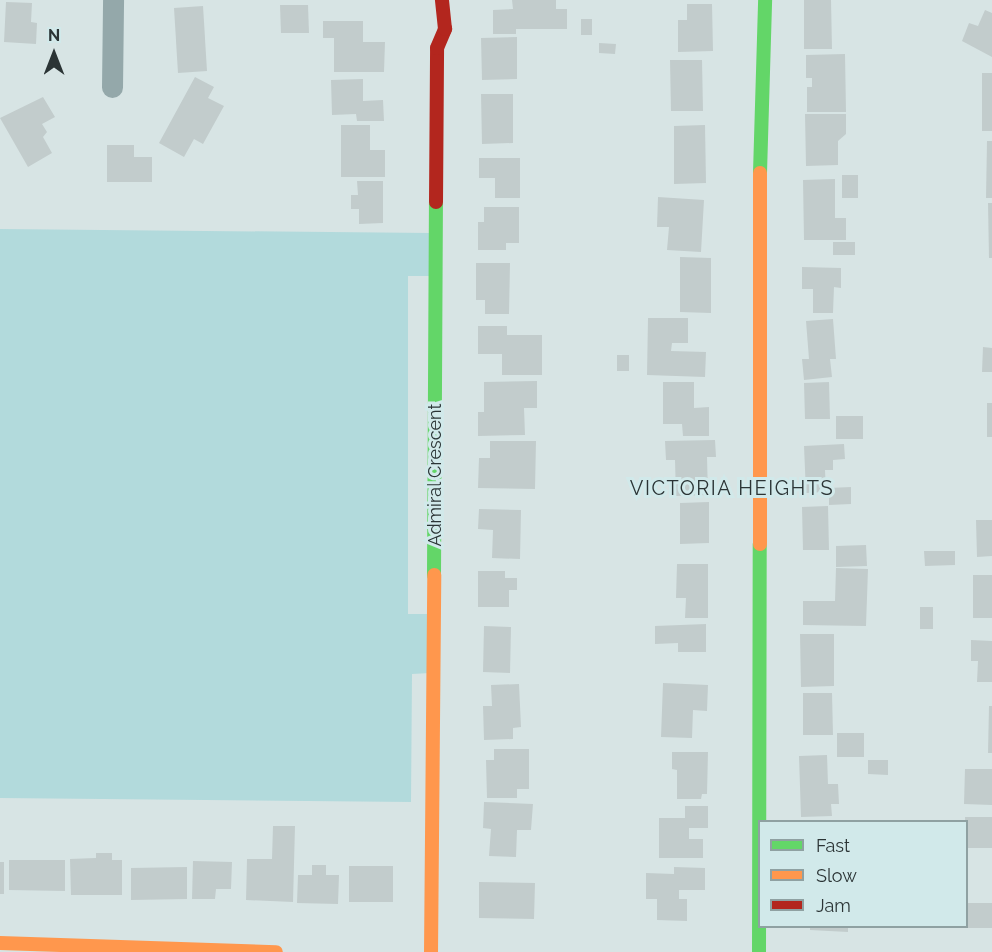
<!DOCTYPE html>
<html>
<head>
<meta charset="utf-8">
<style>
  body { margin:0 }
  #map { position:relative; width:992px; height:952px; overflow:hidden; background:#d7e4e4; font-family:Raleway,sans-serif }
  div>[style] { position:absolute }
  .green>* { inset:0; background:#b2dadc }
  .building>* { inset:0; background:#c2cccc }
  .street>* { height:21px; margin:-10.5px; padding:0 10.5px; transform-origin:10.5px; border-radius:10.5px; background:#94a8aa }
  .fast>* { height:14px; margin:-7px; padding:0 7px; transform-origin:7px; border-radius:7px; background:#63d668 }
  .slow>* { height:14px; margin:-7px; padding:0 7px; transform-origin:7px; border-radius:7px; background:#ff974d }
  .jam>* { height:14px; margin:-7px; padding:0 7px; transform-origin:7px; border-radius:7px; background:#b3261e }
  span { translate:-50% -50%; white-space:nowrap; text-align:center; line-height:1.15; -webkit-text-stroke:6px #d1e9ea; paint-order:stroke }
  .street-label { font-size:18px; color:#2b3435 }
  .neighbourhood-label { font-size:20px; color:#2b3435; letter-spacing:1.5px }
  .legend { position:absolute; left:758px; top:820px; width:210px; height:108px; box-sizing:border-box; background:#d1e9ea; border:2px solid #8fa1a2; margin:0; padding:8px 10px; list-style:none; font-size:18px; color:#2b3435 }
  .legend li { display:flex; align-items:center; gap:12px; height:30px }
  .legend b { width:30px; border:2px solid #8fa1a2 }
  .north { position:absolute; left:24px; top:24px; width:60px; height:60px; -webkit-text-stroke:4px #d1e9ea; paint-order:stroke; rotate:0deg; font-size:16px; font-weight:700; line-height:24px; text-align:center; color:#2b3435 }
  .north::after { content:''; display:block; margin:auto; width:21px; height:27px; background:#2b3435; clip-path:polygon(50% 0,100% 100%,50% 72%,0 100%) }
</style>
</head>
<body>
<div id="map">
  <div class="green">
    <i style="clip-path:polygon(0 229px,430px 233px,430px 276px,408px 276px,408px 614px,429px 614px,430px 673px,412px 674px,411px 802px,0 798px)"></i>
  </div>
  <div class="building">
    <i style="clip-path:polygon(512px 0,556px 0,556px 9px,567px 9px,567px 29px,516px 29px,516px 34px,493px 34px,493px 10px,513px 9px)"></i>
    <i style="clip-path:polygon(804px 0,831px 0,832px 49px,804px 49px)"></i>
    <i style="clip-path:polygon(6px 2px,32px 3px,31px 22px,37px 23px,36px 44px,4px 42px)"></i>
    <i style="clip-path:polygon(687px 4px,712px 4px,713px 51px,678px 52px,678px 20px,687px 20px)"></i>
    <i style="clip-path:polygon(280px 5px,308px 5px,309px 33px,281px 33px)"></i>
    <i style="clip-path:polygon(203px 6px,207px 71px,178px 73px,174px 8px)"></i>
    <i style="clip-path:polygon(985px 10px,992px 13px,992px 57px,962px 41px,969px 23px,978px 26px)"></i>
    <i style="clip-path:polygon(581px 19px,592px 19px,592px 35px,581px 35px)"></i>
    <i style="clip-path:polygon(323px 21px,363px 21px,363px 42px,385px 42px,384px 72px,334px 72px,334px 38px,323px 38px)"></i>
    <i style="clip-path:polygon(517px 37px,517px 79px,482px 80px,481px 38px)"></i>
    <i style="clip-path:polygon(599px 43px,616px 44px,615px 54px,599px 53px)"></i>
    <i style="clip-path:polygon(845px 54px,846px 112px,807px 112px,807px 87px,812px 87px,812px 78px,806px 78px,806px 55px)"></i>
    <i style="clip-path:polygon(670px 60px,702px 60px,703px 111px,671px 111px)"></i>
    <i style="clip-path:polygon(982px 73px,992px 73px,992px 131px,982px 131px)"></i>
    <i style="clip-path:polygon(195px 77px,214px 87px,208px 98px,224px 106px,203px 144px,194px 139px,184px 157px,159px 143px)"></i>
    <i style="clip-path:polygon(363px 79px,363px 101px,383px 100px,384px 121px,357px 121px,356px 114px,332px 115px,331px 80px)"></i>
    <i style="clip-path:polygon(481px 94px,513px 94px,513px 143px,482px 144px)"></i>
    <i style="clip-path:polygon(43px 97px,55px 117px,42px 124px,47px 132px,43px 137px,52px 153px,28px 167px,0 118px)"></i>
    <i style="clip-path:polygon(805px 114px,846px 114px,846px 134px,838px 141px,838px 165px,806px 166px)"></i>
    <i style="clip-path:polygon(341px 125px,370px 125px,370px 150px,385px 150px,385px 177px,341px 177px)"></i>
    <i style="clip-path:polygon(705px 125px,706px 183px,674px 184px,674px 126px)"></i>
    <i style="clip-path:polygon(987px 141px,992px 141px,992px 198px,986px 198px)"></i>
    <i style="clip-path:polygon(107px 145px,134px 145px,134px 157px,152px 157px,152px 182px,107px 182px)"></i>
    <i style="clip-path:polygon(479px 158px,520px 158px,520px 198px,495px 198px,495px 178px,479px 178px)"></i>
    <i style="clip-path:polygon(842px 175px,858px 175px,858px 198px,842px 198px)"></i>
    <i style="clip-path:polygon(835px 179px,835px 218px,846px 218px,846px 240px,804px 240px,803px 180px)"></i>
    <i style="clip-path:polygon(357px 181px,383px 181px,383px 223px,359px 224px,359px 209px,351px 209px,351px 195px,358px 195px)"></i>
    <i style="clip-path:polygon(658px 197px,704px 200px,701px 252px,667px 250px,669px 227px,657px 227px)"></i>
    <i style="clip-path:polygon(988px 203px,992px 203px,992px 258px,989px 258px)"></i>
    <i style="clip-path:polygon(484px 207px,519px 207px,519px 243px,506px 243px,506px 250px,478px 250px,478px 222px,484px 222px)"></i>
    <i style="clip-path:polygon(833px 242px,855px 242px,855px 255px,833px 255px)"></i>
    <i style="clip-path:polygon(680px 257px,711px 258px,711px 313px,680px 312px)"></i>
    <i style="clip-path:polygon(476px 263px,510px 263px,509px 314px,485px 314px,485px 300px,476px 300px)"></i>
    <i style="clip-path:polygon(802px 267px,841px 268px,841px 288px,834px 287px,833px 313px,813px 313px,813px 289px,802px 289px)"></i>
    <i style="clip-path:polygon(648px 318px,688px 318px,688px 343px,672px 343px,671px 351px,706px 352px,705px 377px,647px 375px)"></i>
    <i style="clip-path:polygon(833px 319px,836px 359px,830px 359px,832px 377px,804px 380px,802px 359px,809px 359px,806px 321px)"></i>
    <i style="clip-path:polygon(478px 326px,507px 326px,507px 335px,542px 335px,542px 375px,502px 375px,502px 354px,478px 354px)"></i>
    <i style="clip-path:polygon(983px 347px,992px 348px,992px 372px,982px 372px)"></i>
    <i style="clip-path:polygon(617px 355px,629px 355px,629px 371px,617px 371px)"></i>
    <i style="clip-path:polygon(537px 381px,537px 408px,524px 408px,525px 435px,478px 436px,478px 412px,484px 412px,484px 382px)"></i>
    <i style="clip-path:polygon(663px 382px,694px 382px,694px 408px,709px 407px,709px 436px,683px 436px,682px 424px,663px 424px)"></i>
    <i style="clip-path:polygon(829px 382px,830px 419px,805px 419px,804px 383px)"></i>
    <i style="clip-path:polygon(987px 403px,992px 403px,992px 437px,987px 437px)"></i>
    <i style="clip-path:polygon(836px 416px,863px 416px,863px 439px,836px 439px)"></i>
    <i style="clip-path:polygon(715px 440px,716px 457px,707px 457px,708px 495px,676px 496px,675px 460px,666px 460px,665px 441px)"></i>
    <i style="clip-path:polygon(490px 441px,536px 441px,535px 489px,478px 488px,479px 458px,490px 458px)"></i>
    <i style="clip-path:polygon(844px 444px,845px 459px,833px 460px,833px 470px,825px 470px,826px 492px,806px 493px,804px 446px)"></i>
    <i style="clip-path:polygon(851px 487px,851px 504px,829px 505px,829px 488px)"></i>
    <i style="clip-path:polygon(709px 502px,709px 543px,680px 544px,680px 503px)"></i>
    <i style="clip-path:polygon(828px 506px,829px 550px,803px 550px,802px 507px)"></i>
    <i style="clip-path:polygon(479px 509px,521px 510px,520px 559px,492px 558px,493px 530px,478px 529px)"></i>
    <i style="clip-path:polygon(976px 520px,992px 520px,992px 556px,977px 557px)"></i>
    <i style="clip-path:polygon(866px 545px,867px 566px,836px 567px,836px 546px)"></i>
    <i style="clip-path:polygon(924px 551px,955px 551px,955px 565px,925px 566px)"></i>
    <i style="clip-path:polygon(677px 564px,708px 564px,708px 618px,685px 618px,686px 598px,676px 598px)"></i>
    <i style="clip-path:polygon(836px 568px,868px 569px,866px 626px,803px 625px,803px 601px,835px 601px)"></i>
    <i style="clip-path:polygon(478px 571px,505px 571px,505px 578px,517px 578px,517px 590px,509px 590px,509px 607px,478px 607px)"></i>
    <i style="clip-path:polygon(973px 575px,992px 575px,992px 618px,973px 618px)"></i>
    <i style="clip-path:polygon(920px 607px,933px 607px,933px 629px,920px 629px)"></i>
    <i style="clip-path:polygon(706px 624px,706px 652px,678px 652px,678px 643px,655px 644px,655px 626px)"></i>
    <i style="clip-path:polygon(484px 626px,511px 627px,510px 673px,483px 672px)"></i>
    <i style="clip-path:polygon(800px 634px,834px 634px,834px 686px,801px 687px)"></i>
    <i style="clip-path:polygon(971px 640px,992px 641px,992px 682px,977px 682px,978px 661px,971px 661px)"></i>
    <i style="clip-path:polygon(663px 683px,708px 685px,707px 711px,693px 710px,692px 738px,661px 737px)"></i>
    <i style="clip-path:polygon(519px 684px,521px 727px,513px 728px,513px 739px,484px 740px,483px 706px,492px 706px,491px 685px)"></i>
    <i style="clip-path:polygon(803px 693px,832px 693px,833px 735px,803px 735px)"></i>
    <i style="clip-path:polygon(989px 706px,992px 706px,992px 753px,988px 753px)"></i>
    <i style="clip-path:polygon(837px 733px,864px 733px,864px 757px,837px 757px)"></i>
    <i style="clip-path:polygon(494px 749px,529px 749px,529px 789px,517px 789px,517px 798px,487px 798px,486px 760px,494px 760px)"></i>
    <i style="clip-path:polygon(672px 752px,708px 752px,707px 794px,702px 794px,701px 799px,677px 799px,677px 770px,672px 769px)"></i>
    <i style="clip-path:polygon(827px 755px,828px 784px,838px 784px,839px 804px,831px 804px,832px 816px,801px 817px,799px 756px)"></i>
    <i style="clip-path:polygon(868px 760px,888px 760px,888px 775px,868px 774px)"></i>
    <i style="clip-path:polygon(965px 769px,992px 769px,992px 805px,964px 804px)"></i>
    <i style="clip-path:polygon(484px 802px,533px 804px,531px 830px,517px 830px,516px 857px,489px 856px,491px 829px,483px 828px)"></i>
    <i style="clip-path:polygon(685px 806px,708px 806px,708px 828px,689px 828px,689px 839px,703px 839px,703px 858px,659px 858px,659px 818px,685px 818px)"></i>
    <i style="clip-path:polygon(965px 817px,992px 817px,992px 848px,966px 848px)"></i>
    <i style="clip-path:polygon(273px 826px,295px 826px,293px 902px,246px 900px,247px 859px,272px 859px)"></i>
    <i style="clip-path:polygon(96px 853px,112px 853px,112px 860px,122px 860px,122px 895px,71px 895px,70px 859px,96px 858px)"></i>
    <i style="clip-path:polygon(9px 860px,65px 860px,65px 891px,9px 890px)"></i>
    <i style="clip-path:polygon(193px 861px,232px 862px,231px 889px,216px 889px,215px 899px,192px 899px)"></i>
    <i style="clip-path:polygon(0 862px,4px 862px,4px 894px,0 894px)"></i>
    <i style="clip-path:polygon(312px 865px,326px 865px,326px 875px,339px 875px,338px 904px,297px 903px,298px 875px,312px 875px)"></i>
    <i style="clip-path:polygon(349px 866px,393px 866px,393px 902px,349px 902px)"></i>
    <i style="clip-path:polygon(187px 867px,187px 899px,131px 900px,131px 868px)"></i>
    <i style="clip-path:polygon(674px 867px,705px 868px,705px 890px,679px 890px,679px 899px,687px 899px,687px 921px,657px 920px,657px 899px,646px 899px,646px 873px,674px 874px)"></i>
    <i style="clip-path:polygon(479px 882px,535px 883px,534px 919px,479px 918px)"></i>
    <i style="clip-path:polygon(966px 903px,992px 903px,992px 928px,966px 928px)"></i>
    <i style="clip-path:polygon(810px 926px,848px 926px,848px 932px,810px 930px)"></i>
  </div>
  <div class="street">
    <i style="left:112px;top:87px;width:87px;rotate:-89.3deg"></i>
  </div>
  <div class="fast">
    <i style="left:760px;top:173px;width:173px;rotate:-88.3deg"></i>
    <i style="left:434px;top:575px;width:373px;rotate:-89.7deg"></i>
    <i style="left:759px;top:952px;width:408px;rotate:-89.9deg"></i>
  </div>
  <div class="slow">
    <i style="left:760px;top:544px;width:371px;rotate:-90deg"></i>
    <i style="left:0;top:943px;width:276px;rotate:1.9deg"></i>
    <i style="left:431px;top:952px;width:377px;rotate:-89.5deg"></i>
  </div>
  <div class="jam">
    <i style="left:436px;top:202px;width:154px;rotate:-89.6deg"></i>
    <i style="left:437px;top:48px;width:21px;rotate:-67deg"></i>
    <i style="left:445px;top:29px;width:29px;rotate:-96deg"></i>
  </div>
  <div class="street-label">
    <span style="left:435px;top:475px;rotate:-90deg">Admiral Crescent</span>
  </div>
  <div class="neighbourhood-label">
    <span style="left:732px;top:488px">VICTORIA HEIGHTS</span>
  </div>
  <ul class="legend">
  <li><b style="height:8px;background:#63d668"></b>Fast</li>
  <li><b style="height:8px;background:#ff974d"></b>Slow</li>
  <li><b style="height:8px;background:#b3261e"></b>Jam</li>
  </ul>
  <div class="north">N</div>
</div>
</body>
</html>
